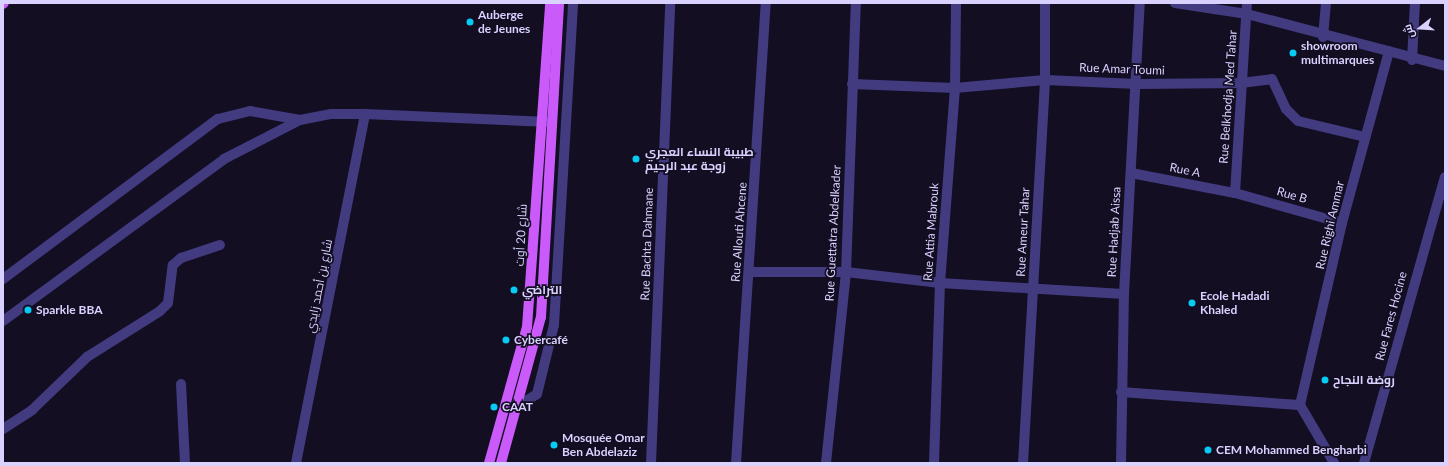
<!DOCTYPE html>
<html>
<head>
<meta charset="utf-8">
<style>
  body { margin:0 }
  #map { position:relative; width:1448px; height:466px; overflow:hidden; background:#130e22; font-family:Lato,Cairo,sans-serif }
  div>[style] { position:absolute }
  .minor>* { height:10px; margin:-5px; padding:0 5px; transform-origin:5px; border-radius:5px; background:#423b80 }
  .tertiary>* { height:10px; margin:-5px; padding:0 5px; transform-origin:5px; border-radius:5px; background:#423b80 }
  .primary>* { height:10px; margin:-5px; padding:0 5px; transform-origin:5px; border-radius:5px; background:#ca5bfa }
  .dots>* { width:11px; height:11px; translate:-50% -50%; box-sizing:border-box; border:2px solid #130e22; border-radius:50% }
  span { translate:-50% -50%; white-space:nowrap; text-align:center; line-height:1.15; -webkit-text-stroke:3.5px #130e22; paint-order:stroke }
  .poi-label { font-size:12px; color:#d9d1fe; font-weight:700 }
  .left { translate:0 -50%; text-align:left }
  .street-label { font-size:12px; color:#d9d1fe }
  .frame { position:absolute; inset:0; border:4px solid #d9d1fe; pointer-events:none }
  .north { position:absolute; left:1400px; top:8px; width:40px; height:40px; -webkit-text-stroke:3px #130e22; paint-order:stroke; rotate:253deg; font-size:11px; font-weight:700; line-height:16px; text-align:center; color:#d9d1fe }
  .north::after { content:''; display:block; margin:auto; width:14px; height:18px; background:#d9d1fe; clip-path:polygon(50% 0,100% 100%,50% 72%,0 100%) }
</style>
</head>
<body>
<div id="map">
  <div class="minor">
    <i style="left:1323px;top:37px;width:34px;rotate:-85deg"></i>
    <i style="left:1412px;top:60px;width:57px;rotate:-87deg"></i>
    <i style="left:852px;top:84px;width:103px;rotate:2.2deg"></i>
    <i style="left:955px;top:88px;width:90px;rotate:-5.1deg"></i>
    <i style="left:1045px;top:80px;width:92px;rotate:2.5deg"></i>
    <i style="left:1137px;top:84px;width:104px;rotate:-0.6deg"></i>
    <i style="left:1241px;top:83px;width:31px;rotate:-7deg"></i>
    <i style="left:1272px;top:79px;width:33px;rotate:65deg"></i>
    <i style="left:1286px;top:109px;width:17px;rotate:45deg"></i>
    <i style="left:1298px;top:121px;width:69px;rotate:13.4deg"></i>
    <i style="left:1131px;top:173px;width:106px;rotate:10.9deg"></i>
    <i style="left:1235px;top:193px;width:111px;rotate:15.7deg"></i>
    <i style="left:1235px;top:193px;width:190px;rotate:-86.4deg"></i>
    <i style="left:750px;top:272px;width:96px"></i>
    <i style="left:846px;top:272px;width:95px;rotate:6.7deg"></i>
    <i style="left:940px;top:283px;width:184px;rotate:3.4deg"></i>
    <i style="left:3px;top:279px;width:268px;rotate:-36.7deg"></i>
    <i style="left:218px;top:119px;width:33px;rotate:-14deg"></i>
    <i style="left:250px;top:111px;width:51px;rotate:10.2deg"></i>
    <i style="left:181px;top:384px;width:79px;rotate:87.1deg"></i>
    <i style="left:1121px;top:392px;width:179px;rotate:4.2deg"></i>
    <i style="left:1300px;top:405px;width:67px;rotate:59.6deg"></i>
    <i style="left:1300px;top:405px;width:187px;rotate:-77deg"></i>
    <i style="left:1342px;top:223px;width:178px;rotate:-74.7deg"></i>
    <i style="left:518px;top:406px;width:22px;rotate:-32deg"></i>
    <i style="left:537px;top:394px;width:71px;rotate:-76.2deg"></i>
    <i style="left:554px;top:325px;width:323px;rotate:-86.6deg"></i>
    <i style="left:3px;top:429px;width:35px;rotate:-33deg"></i>
    <i style="left:32px;top:410px;width:76px;rotate:-43.9deg"></i>
    <i style="left:87px;top:357px;width:86px;rotate:-32.2deg"></i>
    <i style="left:160px;top:311px;width:11px;rotate:-45deg"></i>
    <i style="left:168px;top:303px;width:38px;rotate:-83deg"></i>
    <i style="left:173px;top:265px;width:11px;rotate:-41deg"></i>
    <i style="left:181px;top:258px;width:41px;rotate:-18.4deg"></i>
    <i style="left:296px;top:463px;width:356px;rotate:-78.8deg"></i>
    <i style="left:651px;top:463px;width:460px;rotate:-87.6deg"></i>
    <i style="left:736px;top:463px;width:461px;rotate:-86.3deg"></i>
    <i style="left:826px;top:463px;width:192px;rotate:-84deg"></i>
    <i style="left:846px;top:272px;width:269px;rotate:-87.9deg"></i>
    <i style="left:934px;top:463px;width:180px;rotate:-88.1deg"></i>
    <i style="left:940px;top:283px;width:196px;rotate:-85.6deg"></i>
    <i style="left:955px;top:88px;width:85px;rotate:-89.3deg"></i>
    <i style="left:1023px;top:463px;width:384px;rotate:-86.7deg"></i>
    <i style="left:1045px;top:80px;width:77px;rotate:-90deg"></i>
    <i style="left:1121px;top:463px;width:169px;rotate:-89deg"></i>
    <i style="left:1124px;top:294px;width:291px;rotate:-86.9deg"></i>
  </div>
  <div class="tertiary">
    <i style="left:1175px;top:3px;width:73px;rotate:8.7deg"></i>
    <i style="left:1247px;top:14px;width:205px;rotate:14.7deg"></i>
    <i style="left:3px;top:321px;width:274px;rotate:-36.2deg"></i>
    <i style="left:224px;top:159px;width:85px;rotate:-27.2deg"></i>
    <i style="left:300px;top:120px;width:32px;rotate:-11deg"></i>
    <i style="left:331px;top:114px;width:34px"></i>
    <i style="left:365px;top:114px;width:185px;rotate:2.5deg"></i>
    <i style="left:1364px;top:463px;width:297px;rotate:-74.2deg"></i>
  </div>
  <div class="primary">
    <i style="left:3px;top:4px;width:1px;rotate:-45deg"></i>
    <i style="left:489px;top:463px;width:141px;rotate:-74.4deg"></i>
    <i style="left:527px;top:327px;width:325px;rotate:-85.9deg"></i>
    <i style="left:501px;top:463px;width:151px;rotate:-74.7deg"></i>
    <i style="left:541px;top:317px;width:315px;rotate:-86.7deg"></i>
  </div>
  <div class="dots">
    <i style="left:470px;top:22px;background:#07cbf3"></i>
    <i style="left:1293px;top:53px;background:#07cbf3"></i>
    <i style="left:636px;top:159px;background:#07cbf3"></i>
    <i style="left:514px;top:290px;background:#07cbf3"></i>
    <i style="left:1192px;top:303px;background:#07cbf3"></i>
    <i style="left:28px;top:310px;background:#07cbf3"></i>
    <i style="left:506px;top:340px;background:#07cbf3"></i>
    <i style="left:1325px;top:380px;background:#07cbf3"></i>
    <i style="left:494px;top:407px;background:#07cbf3"></i>
    <i style="left:554px;top:445px;background:#07cbf3"></i>
    <i style="left:1208px;top:450px;background:#07cbf3"></i>
  </div>
  <div class="poi-label">
    <span class="left" style="left:478px;top:22px">Auberge<br>de Jeunes</span>
    <span class="left" style="left:1301px;top:53px">showroom<br>multimarques</span>
    <span class="left" style="left:645px;top:159px">طبيبة النساء العجري<br>زوجة عبد الرحيم</span>
    <span class="left" style="left:522px;top:290px">التراضي</span>
    <span class="left" style="left:1200px;top:303px">Ecole Hadadi<br>Khaled</span>
    <span class="left" style="left:36px;top:310px">Sparkle BBA</span>
    <span class="left" style="left:514px;top:340px">Cybercafé</span>
    <span class="left" style="left:1333px;top:380px">روضة النجاح</span>
    <span class="left" style="left:502px;top:407px">CAAT</span>
    <span class="left" style="left:562px;top:445px">Mosquée Omar<br>Ben Abdelaziz</span>
    <span class="left" style="left:1216px;top:450px">CEM Mohammed Bengharbi</span>
  </div>
  <div class="street-label">
    <span style="left:1122px;top:69px;rotate:2deg">Rue Amar Toumi</span>
    <span style="left:1228px;top:97px;rotate:-86deg">Rue Belkhodja Med Tahar</span>
    <span style="left:1185px;top:170px;rotate:11deg">Rue A</span>
    <span style="left:1292px;top:195px;rotate:16deg">Rue B</span>
    <span style="left:1330px;top:225px;rotate:-77deg">Rue Righi Ammar</span>
    <span style="left:739px;top:232px;rotate:-86deg">Rue Allouti Ahcene</span>
    <span style="left:931px;top:232px;rotate:-86deg">Rue Attia Mabrouk</span>
    <span style="left:1023px;top:232px;rotate:-87deg">Rue Ameur Tahar</span>
    <span style="left:1114px;top:232px;rotate:-87deg">Rue Hadjab Aissa</span>
    <span style="left:833px;top:233px;rotate:-87deg">Rue Guettatra Abdelkader</span>
    <span style="left:521px;top:235px;rotate:-87deg">شارع 20 أوت</span>
    <span style="left:647px;top:244px;rotate:-88deg">Rue Bachta Dahmane</span>
    <span style="left:319px;top:286px;rotate:-79deg">شارع بن أحمد زايدي</span>
    <span style="left:1391px;top:316px;rotate:-75deg">Rue Fares Hocine</span>
  </div>
  <div class="frame"></div>
  <div class="north">ش</div>
</div>
</body>
</html>
